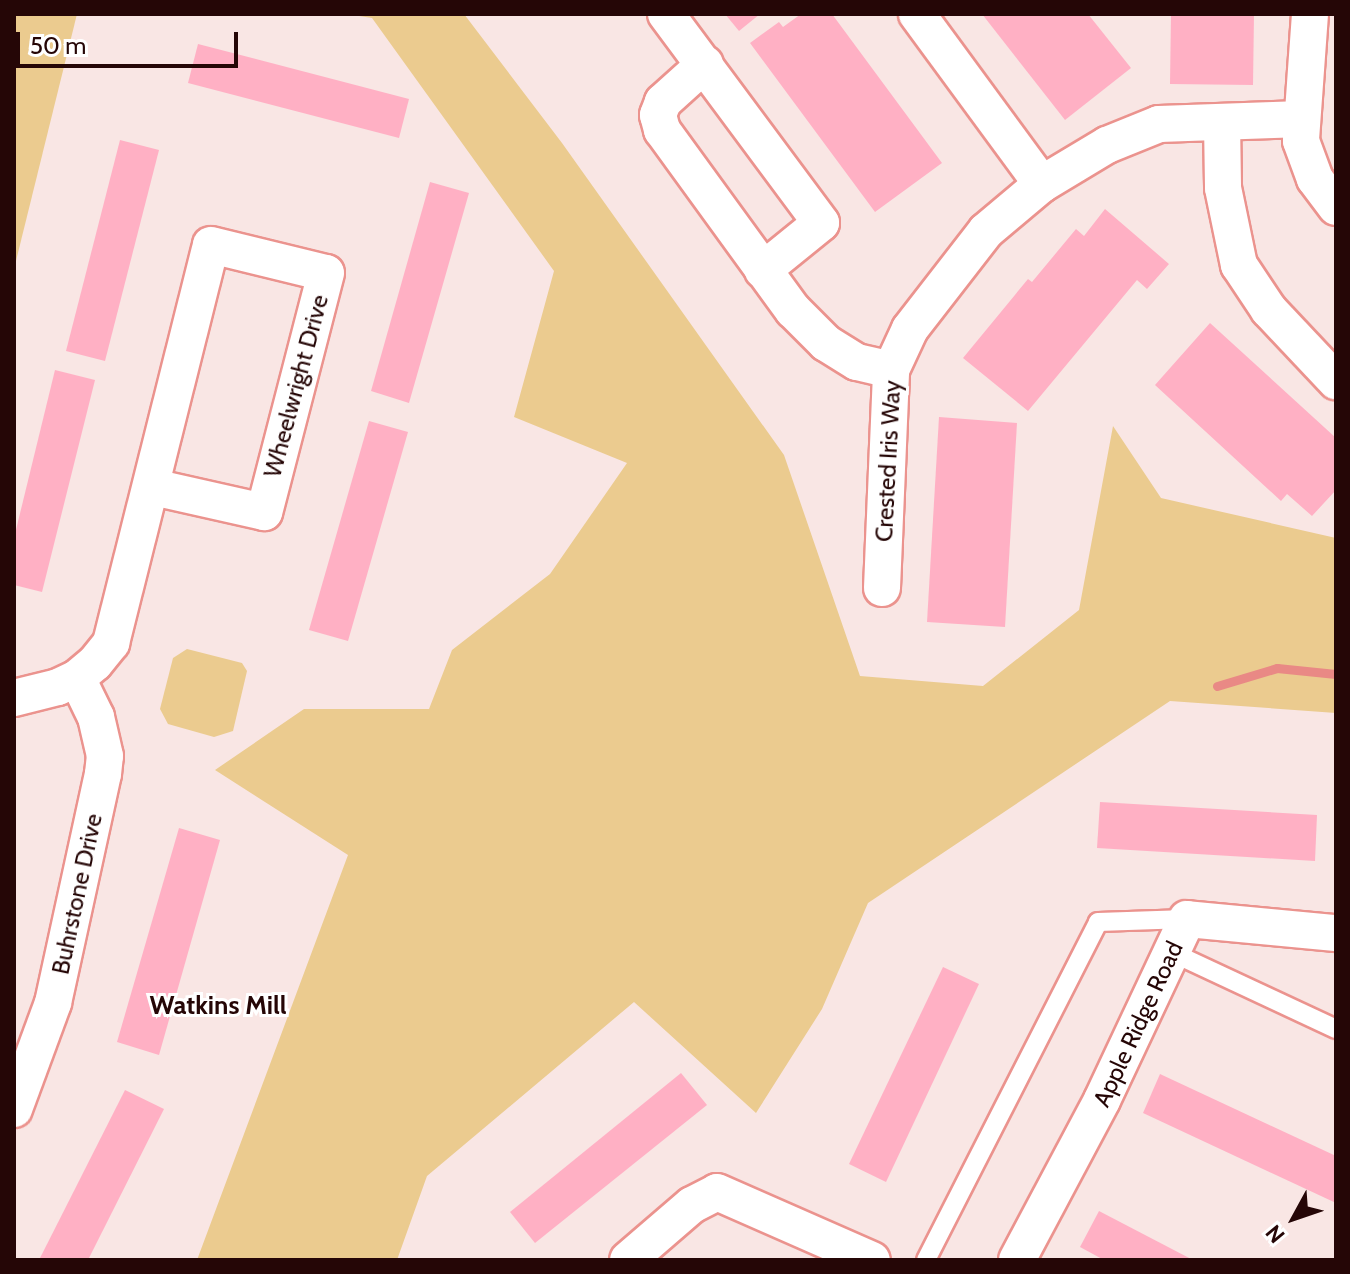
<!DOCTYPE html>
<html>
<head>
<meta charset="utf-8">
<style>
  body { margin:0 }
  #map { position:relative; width:1350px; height:1274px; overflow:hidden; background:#f9e6e4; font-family:Cabin,sans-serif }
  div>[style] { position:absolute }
  .green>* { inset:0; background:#ebcb8f }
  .stream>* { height:9px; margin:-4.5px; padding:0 4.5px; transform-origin:4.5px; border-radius:4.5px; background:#e98985 }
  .building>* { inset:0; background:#ffb0c4 }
  .roads { filter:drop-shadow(2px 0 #eb938e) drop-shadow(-2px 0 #eb938e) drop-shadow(0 2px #eb938e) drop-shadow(0 -2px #eb938e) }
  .service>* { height:18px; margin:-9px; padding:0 9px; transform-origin:9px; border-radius:9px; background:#fff }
  .minor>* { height:36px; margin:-18px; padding:0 18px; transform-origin:18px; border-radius:18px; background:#fff }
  span { translate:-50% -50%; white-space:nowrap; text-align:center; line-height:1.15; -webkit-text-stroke:6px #fff; paint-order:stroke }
  .street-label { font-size:24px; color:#250606 }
  .neighbourhood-label { font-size:26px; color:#250606; font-weight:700 }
  .frame { position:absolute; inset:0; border:16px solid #250606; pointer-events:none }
  .north { position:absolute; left:1254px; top:1178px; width:80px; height:80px; -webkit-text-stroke:6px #fff; paint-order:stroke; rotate:230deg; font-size:22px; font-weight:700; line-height:32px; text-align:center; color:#250606 }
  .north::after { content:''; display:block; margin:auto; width:28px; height:36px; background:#250606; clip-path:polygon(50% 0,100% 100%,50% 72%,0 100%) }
  .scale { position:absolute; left:16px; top:32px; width:222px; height:36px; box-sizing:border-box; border:4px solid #250606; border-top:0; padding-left:10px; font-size:24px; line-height:28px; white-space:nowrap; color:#250606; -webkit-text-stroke:6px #fff; paint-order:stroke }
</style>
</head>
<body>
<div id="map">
  <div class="green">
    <i style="clip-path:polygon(14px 14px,77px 14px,14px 269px)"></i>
    <i style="clip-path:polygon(346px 14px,464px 14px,562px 143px,784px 455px,860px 676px,983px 686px,1079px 610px,1113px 426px,1161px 498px,1336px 538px,1336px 713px,1170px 701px,868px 903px,822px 1009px,756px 1113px,634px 1002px,427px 1176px,397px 1260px,197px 1260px,348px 855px,215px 770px,304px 709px,429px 709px,452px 650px,550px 574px,627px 463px,514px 417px,554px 271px,372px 18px)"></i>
    <i style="clip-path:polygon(187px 649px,242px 663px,247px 671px,233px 731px,214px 737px,168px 724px,160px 709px,173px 658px)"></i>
  </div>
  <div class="stream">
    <i style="left:1217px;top:686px;width:63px;rotate:-16.7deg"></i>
    <i style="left:1277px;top:668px;width:59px;rotate:5.8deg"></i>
  </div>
  <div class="building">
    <i style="clip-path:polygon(725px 14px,760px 14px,739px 31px)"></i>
    <i style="clip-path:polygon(801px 14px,832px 14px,942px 163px,875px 212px,750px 43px,779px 22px,783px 27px)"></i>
    <i style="clip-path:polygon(982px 14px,1088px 14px,1131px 68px,1065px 120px)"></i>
    <i style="clip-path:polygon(1171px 14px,1254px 14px,1253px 85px,1170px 84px)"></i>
    <i style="clip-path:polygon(198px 44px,409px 99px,399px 138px,188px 83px)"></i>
    <i style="clip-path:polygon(120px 140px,159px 150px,105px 361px,66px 351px)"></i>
    <i style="clip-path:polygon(430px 182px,469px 193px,409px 403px,371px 391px)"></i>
    <i style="clip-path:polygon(1105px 209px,1169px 264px,1147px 289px,1137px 280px,1028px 411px,963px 358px,1028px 279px,1032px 282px,1076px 229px,1084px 236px)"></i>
    <i style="clip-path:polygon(1210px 323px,1336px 438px,1336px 490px,1312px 516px,1287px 494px,1281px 501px,1155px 385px)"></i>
    <i style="clip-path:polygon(55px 370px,95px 380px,42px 592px,14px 585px,14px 538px)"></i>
    <i style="clip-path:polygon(939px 417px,1017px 423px,1005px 627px,927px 622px)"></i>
    <i style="clip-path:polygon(369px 421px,408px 432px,348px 641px,309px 630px)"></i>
    <i style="clip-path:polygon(1100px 802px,1317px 815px,1315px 861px,1097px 848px)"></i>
    <i style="clip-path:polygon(179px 828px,220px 840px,159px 1055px,117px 1042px)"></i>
    <i style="clip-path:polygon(943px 967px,979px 984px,886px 1182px,849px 1164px)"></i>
    <i style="clip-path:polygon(681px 1073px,707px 1105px,535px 1243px,510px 1212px)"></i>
    <i style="clip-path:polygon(1160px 1074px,1336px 1156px,1336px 1203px,1143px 1113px)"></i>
    <i style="clip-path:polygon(125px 1090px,164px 1109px,88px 1260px,39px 1260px)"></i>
    <i style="clip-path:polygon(1099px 1211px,1193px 1260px,1104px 1260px,1080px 1247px)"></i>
  </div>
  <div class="roads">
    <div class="service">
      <i style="left:1171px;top:952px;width:182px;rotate:25deg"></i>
      <i style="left:926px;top:1260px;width:379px;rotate:-63deg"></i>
      <i style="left:1098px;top:922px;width:89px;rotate:-1.9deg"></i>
    </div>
    <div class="minor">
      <i style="left:666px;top:14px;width:260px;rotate:53.4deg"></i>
      <i style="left:821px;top:223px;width:75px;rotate:141deg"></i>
      <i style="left:917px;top:14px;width:211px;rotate:53.7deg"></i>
      <i style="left:1310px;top:14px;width:127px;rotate:94.1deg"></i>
      <i style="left:1301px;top:141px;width:40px;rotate:69.8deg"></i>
      <i style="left:1315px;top:179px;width:35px;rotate:53deg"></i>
      <i style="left:705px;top:64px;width:57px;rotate:137.9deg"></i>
      <i style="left:663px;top:102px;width:14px;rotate:111deg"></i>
      <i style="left:658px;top:115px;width:16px;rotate:75deg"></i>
      <i style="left:662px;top:130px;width:223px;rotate:54deg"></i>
      <i style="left:793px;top:310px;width:47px;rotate:45deg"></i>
      <i style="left:826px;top:343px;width:36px;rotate:32deg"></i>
      <i style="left:857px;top:362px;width:35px;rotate:13deg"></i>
      <i style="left:1222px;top:122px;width:66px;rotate:89.1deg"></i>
      <i style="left:1223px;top:188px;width:79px;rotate:78.3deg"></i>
      <i style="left:1239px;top:265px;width:54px;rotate:56.3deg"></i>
      <i style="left:1269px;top:310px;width:98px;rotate:46.7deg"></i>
      <i style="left:882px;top:588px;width:218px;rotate:-87.6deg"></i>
      <i style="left:891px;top:370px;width:45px;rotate:-65.1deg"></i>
      <i style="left:910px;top:329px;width:124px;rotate:-52.2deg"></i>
      <i style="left:986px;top:231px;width:73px;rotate:-40deg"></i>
      <i style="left:1042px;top:184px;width:76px;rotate:-31deg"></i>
      <i style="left:1107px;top:145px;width:56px;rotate:-22deg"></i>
      <i style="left:1159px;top:124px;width:143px;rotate:-2deg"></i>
      <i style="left:14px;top:698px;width:45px;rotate:-14deg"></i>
      <i style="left:58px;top:687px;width:21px;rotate:-25deg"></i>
      <i style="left:77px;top:678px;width:23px;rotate:-40deg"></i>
      <i style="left:95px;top:663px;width:26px;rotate:-51deg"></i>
      <i style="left:111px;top:643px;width:410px;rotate:-75.9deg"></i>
      <i style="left:211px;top:245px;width:118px;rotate:13.7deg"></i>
      <i style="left:326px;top:273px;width:247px;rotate:104.5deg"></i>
      <i style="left:264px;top:512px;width:114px;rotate:-167.3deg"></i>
      <i style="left:14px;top:1109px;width:113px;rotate:-69.8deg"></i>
      <i style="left:53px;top:1003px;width:234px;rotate:-77.7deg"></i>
      <i style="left:103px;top:774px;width:18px;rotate:-84deg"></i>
      <i style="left:105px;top:756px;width:40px;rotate:-103deg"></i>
      <i style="left:96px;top:717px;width:43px;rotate:-116deg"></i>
      <i style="left:628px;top:1260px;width:84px;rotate:-40.7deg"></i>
      <i style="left:692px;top:1205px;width:28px;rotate:-27deg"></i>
      <i style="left:717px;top:1192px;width:169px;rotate:23.7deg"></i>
      <i style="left:1017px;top:1260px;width:181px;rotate:-62deg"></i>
      <i style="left:1102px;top:1100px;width:200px;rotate:-64.8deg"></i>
      <i style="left:1187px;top:919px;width:150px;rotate:5.4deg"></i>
    </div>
  </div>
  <div class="street-label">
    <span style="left:296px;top:386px;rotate:-75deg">Wheelwright Drive</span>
    <span style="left:888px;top:461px;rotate:-87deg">Crested Iris Way</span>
    <span style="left:77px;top:894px;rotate:-78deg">Buhrstone Drive</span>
    <span style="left:1138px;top:1024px;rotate:-65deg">Apple Ridge Road</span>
  </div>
  <div class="neighbourhood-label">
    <span style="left:218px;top:1006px">Watkins Mill</span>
  </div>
  <div class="frame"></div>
  <div class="north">N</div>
  <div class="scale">50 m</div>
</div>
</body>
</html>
